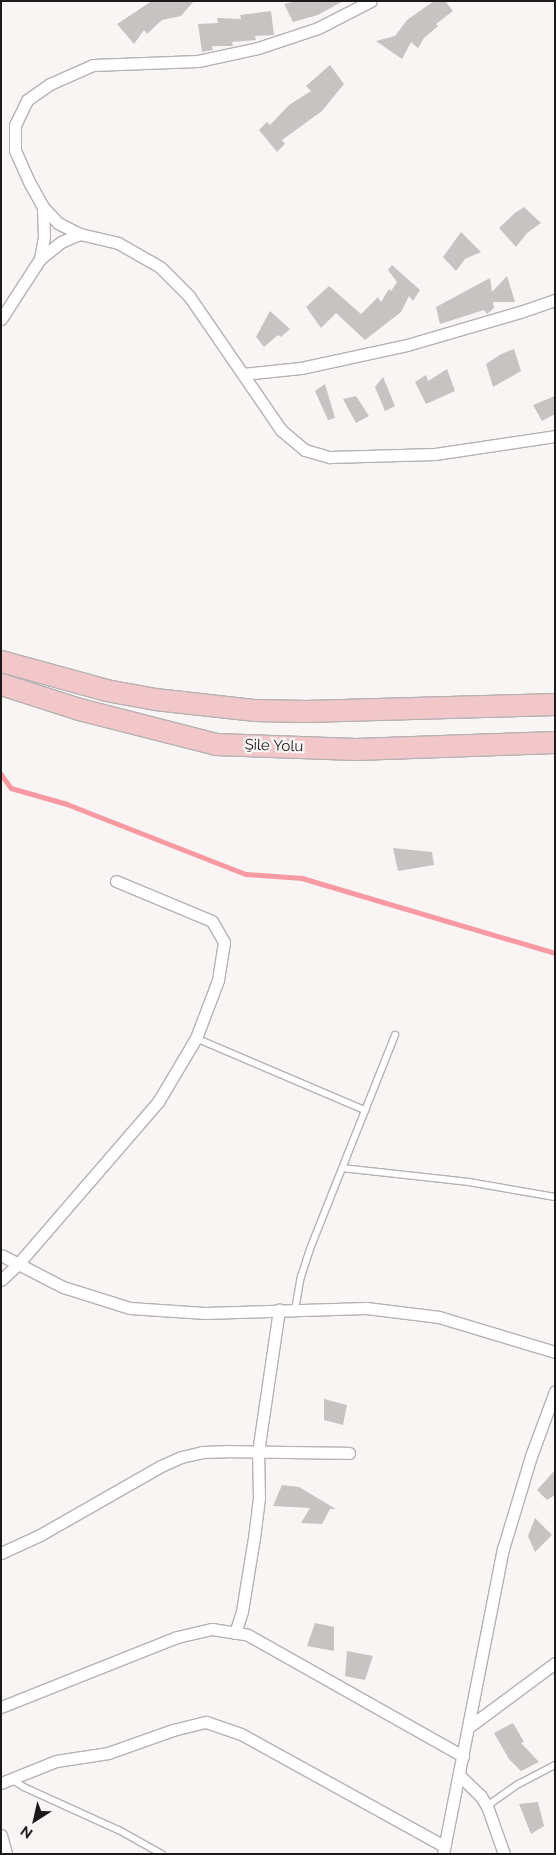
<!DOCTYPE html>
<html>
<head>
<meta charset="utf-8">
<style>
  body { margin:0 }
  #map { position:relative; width:556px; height:1855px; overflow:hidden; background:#f9f5f5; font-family:Raleway,sans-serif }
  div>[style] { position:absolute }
  .stream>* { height:4.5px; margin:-2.25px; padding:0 2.25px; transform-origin:2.25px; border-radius:2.25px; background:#f999a2 }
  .building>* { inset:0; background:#c6c3c3 }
  .roads { filter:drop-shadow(1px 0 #b6b2b2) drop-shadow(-1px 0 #b6b2b2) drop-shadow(0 1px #b6b2b2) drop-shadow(0 -1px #b6b2b2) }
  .lane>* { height:5.5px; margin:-2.75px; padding:0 2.75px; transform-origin:2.75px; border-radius:2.75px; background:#fff }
  .street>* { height:11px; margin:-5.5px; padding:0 5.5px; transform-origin:5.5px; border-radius:5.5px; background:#fff }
  .highway>* { height:21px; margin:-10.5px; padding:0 10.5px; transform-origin:10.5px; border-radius:10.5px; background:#f2c7ca }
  span { translate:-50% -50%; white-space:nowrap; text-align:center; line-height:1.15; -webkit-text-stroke:4.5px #f9f5f5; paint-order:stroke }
  .street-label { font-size:15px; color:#1b1919 }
  .frame { position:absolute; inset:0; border:2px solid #1b1919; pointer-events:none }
  .north { position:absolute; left:10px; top:1795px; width:50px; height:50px; -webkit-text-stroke:4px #f9f5f5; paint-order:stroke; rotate:215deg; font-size:14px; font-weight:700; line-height:20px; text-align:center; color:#1b1919 }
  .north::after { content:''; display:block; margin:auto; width:18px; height:22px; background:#1b1919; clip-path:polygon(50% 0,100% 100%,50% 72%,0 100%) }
</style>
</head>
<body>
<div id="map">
  <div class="stream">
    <i style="left:1px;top:774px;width:17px;rotate:54deg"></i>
    <i style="left:11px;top:788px;width:58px;rotate:15.9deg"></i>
    <i style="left:67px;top:804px;width:192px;rotate:21.4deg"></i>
    <i style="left:246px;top:874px;width:56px;rotate:4.1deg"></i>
    <i style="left:302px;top:878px;width:264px;rotate:16.5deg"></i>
  </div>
  <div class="building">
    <i style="clip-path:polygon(152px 1px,194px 1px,181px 16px,162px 20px,147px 34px,144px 30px,134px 44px,117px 24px)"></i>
    <i style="clip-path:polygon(297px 1px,343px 1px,318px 15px,293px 22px,284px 4px)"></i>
    <i style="clip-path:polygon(434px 1px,445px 1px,453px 11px,436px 24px,438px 26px,424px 38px,418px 48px,411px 42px,402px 59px,376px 41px,395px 36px,407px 20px)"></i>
    <i style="clip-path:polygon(271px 11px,274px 35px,255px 36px,256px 40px,232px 42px,233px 46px,212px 46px,213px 50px,202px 52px,198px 24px,218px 23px,217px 18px,241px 19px,240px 15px)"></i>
    <i style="clip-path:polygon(330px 65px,344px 84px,322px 111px,282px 140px,285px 144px,277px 152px,259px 130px,267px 122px,270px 125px,289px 105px,311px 91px,306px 86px)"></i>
    <i style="clip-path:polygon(524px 207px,541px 223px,527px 233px,516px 247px,499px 228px,515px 213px)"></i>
    <i style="clip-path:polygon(461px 232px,481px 252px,465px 259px,456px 271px,443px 257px)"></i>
    <i style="clip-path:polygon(392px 265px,420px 290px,413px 301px,409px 296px,401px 312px,365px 340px,336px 313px,321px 328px,306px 307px,329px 286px,361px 314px,378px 297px,381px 302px,389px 289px,391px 291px,397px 282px,388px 270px)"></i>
    <i style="clip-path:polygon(507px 276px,515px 302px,493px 302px,494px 308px,487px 314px,484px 310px,440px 324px,436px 307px,490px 278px,492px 292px)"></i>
    <i style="clip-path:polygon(270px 311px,290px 329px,281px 337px,278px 335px,264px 347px,256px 337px)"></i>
    <i style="clip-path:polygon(514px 349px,521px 371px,493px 387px,486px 364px,501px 354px)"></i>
    <i style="clip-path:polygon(447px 369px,455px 391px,426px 404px,415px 382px,426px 375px,428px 381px)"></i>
    <i style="clip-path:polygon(383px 377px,395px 406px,385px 411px,375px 387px)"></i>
    <i style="clip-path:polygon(325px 384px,335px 418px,328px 420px,315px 391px)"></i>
    <i style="clip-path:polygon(356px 396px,369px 416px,356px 423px,343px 399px)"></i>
    <i style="clip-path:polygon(555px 396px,555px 414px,542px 421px,533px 405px)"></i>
    <i style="clip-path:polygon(393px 848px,432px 852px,434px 865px,398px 871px)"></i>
    <i style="clip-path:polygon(324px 1399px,347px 1405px,343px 1425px,324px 1420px)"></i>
    <i style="clip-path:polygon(555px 1470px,555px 1495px,547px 1500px,537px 1490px)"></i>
    <i style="clip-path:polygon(282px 1485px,299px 1487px,336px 1509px,330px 1509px,322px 1524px,301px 1523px,310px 1508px,273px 1506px)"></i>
    <i style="clip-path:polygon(535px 1518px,552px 1535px,535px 1552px,528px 1536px)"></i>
    <i style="clip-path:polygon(315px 1623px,334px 1627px,334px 1651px,307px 1646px)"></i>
    <i style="clip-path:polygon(347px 1651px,373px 1656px,365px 1680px,345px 1676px)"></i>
    <i style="clip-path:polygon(513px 1723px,524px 1742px,521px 1743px,539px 1762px,521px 1771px,509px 1759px,494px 1733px)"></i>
    <i style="clip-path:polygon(538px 1802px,544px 1826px,531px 1834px,519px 1804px)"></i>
  </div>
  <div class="roads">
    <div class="lane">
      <i style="left:196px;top:1038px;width:184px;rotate:23.1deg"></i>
      <i style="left:342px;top:1168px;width:128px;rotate:6.3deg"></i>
      <i style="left:469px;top:1182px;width:87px;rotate:9.9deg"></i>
      <i style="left:295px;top:1310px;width:34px;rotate:-80deg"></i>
      <i style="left:301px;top:1277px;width:29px;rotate:-72deg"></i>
      <i style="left:310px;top:1249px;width:230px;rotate:-68.3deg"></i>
      <i style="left:12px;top:1779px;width:14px;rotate:34deg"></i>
      <i style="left:24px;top:1787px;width:104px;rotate:24.4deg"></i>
      <i style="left:119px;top:1830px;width:49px;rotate:29.2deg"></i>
      <i style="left:487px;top:1806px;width:39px;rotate:-35deg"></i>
      <i style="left:519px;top:1784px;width:41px;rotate:-27.8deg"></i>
    </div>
    <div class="street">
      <i style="left:43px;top:207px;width:22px;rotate:47deg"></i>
      <i style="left:58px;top:223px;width:25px;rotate:27deg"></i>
      <i style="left:80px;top:234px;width:39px;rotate:13deg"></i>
      <i style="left:118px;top:243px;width:48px;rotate:29.7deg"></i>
      <i style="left:160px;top:267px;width:41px;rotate:45deg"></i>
      <i style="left:189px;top:296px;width:163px;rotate:55.5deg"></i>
      <i style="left:281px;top:430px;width:31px;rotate:40deg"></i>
      <i style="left:305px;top:450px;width:26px;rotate:16deg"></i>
      <i style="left:330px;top:457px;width:105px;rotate:-1.6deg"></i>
      <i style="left:435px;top:454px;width:121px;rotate:-8.5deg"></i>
      <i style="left:40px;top:259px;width:23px;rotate:-80deg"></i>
      <i style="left:44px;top:236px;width:29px;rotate:-92deg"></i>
      <i style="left:43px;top:207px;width:26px;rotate:-119deg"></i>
      <i style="left:30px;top:184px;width:37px;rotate:-114deg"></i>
      <i style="left:15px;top:150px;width:25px;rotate:-90deg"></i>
      <i style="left:15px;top:125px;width:28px;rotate:-64deg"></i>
      <i style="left:27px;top:100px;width:28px;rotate:-35deg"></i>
      <i style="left:50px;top:84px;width:47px;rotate:-23.8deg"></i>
      <i style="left:93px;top:65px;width:105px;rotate:-2.2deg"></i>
      <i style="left:198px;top:61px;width:61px;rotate:-12.2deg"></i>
      <i style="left:258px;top:48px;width:63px;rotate:-18.4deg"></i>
      <i style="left:318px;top:28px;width:59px;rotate:-27deg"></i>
      <i style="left:1px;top:319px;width:72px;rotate:-57deg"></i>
      <i style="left:40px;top:259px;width:27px;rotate:-39deg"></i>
      <i style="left:61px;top:242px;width:21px;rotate:-23deg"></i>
      <i style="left:243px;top:374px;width:58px;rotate:-5.9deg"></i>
      <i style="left:301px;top:368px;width:108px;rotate:-12.2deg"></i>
      <i style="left:407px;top:345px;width:118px;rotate:-16.3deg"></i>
      <i style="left:520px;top:312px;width:37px;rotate:-19deg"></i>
      <i style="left:1px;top:1255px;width:70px;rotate:27.3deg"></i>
      <i style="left:63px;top:1287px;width:70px;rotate:17.4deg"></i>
      <i style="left:130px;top:1308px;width:75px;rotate:3.8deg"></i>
      <i style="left:205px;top:1313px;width:161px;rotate:-1.8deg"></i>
      <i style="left:366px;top:1308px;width:74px;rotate:7deg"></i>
      <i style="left:439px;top:1317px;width:121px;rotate:16.8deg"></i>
      <i style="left:1px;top:1280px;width:23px;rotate:-43deg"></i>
      <i style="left:18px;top:1264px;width:214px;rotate:-49.2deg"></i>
      <i style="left:158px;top:1102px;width:74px;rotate:-59.3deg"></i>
      <i style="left:196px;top:1038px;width:62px;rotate:-69.2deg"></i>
      <i style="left:218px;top:980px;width:38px;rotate:-81deg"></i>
      <i style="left:224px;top:942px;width:24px;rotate:-120deg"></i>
      <i style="left:212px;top:921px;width:104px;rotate:-157.4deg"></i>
      <i style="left:1px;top:1553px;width:43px;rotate:-24.8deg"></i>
      <i style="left:40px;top:1535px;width:139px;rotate:-29.7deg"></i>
      <i style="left:161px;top:1466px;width:22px;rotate:-24deg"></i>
      <i style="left:181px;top:1457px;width:22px;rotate:-13deg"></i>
      <i style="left:202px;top:1452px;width:24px;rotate:-2deg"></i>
      <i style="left:226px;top:1451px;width:123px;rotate:0.9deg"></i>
      <i style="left:235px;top:1633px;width:23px;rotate:-72deg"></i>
      <i style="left:242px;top:1611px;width:74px;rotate:-80.7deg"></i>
      <i style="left:254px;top:1538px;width:40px;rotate:-82.9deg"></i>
      <i style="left:259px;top:1498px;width:46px;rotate:-91.2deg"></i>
      <i style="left:258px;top:1452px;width:144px;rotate:-81.6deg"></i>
      <i style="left:1px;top:1707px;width:189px;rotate:-21.7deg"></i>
      <i style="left:177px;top:1637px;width:36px;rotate:-13deg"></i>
      <i style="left:212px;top:1629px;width:36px;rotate:9deg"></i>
      <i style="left:248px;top:1635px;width:247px;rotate:29.4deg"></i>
      <i style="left:470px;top:1726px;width:106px;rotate:-36.5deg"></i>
      <i style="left:460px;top:1776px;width:28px;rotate:44deg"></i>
      <i style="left:480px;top:1795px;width:13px;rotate:58deg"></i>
      <i style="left:487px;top:1806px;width:51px;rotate:70.5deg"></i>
      <i style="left:1px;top:1783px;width:59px;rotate:-21.8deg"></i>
      <i style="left:56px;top:1761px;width:53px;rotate:-8.7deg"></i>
      <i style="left:108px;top:1753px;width:69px;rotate:-19.5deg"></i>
      <i style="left:173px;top:1730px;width:34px;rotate:-14deg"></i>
      <i style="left:206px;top:1722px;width:37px;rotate:19deg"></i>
      <i style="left:241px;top:1734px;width:232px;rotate:28.9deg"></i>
      <i style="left:1px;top:1835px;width:20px;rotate:75deg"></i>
      <i style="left:443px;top:1854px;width:311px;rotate:-78.9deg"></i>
      <i style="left:503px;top:1549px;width:97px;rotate:-73.2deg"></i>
      <i style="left:531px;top:1456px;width:69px;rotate:-69.7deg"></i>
    </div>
    <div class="highway">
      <i style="left:1px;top:661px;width:109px;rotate:15.4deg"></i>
      <i style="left:106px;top:690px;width:50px;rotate:10.4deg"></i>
      <i style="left:155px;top:699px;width:101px;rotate:6.3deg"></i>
      <i style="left:255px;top:710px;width:51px;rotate:1.1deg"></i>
      <i style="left:306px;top:711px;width:249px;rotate:-1.6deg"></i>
      <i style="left:1px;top:684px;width:82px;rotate:17.8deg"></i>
      <i style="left:79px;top:709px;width:141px;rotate:14.3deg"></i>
      <i style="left:216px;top:744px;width:140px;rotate:2deg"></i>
      <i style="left:356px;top:749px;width:199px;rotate:-2deg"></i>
    </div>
  </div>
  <div class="street-label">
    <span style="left:274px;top:746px;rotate:2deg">Şile Yolu</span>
  </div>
  <div class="frame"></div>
  <div class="north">N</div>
</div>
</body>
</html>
